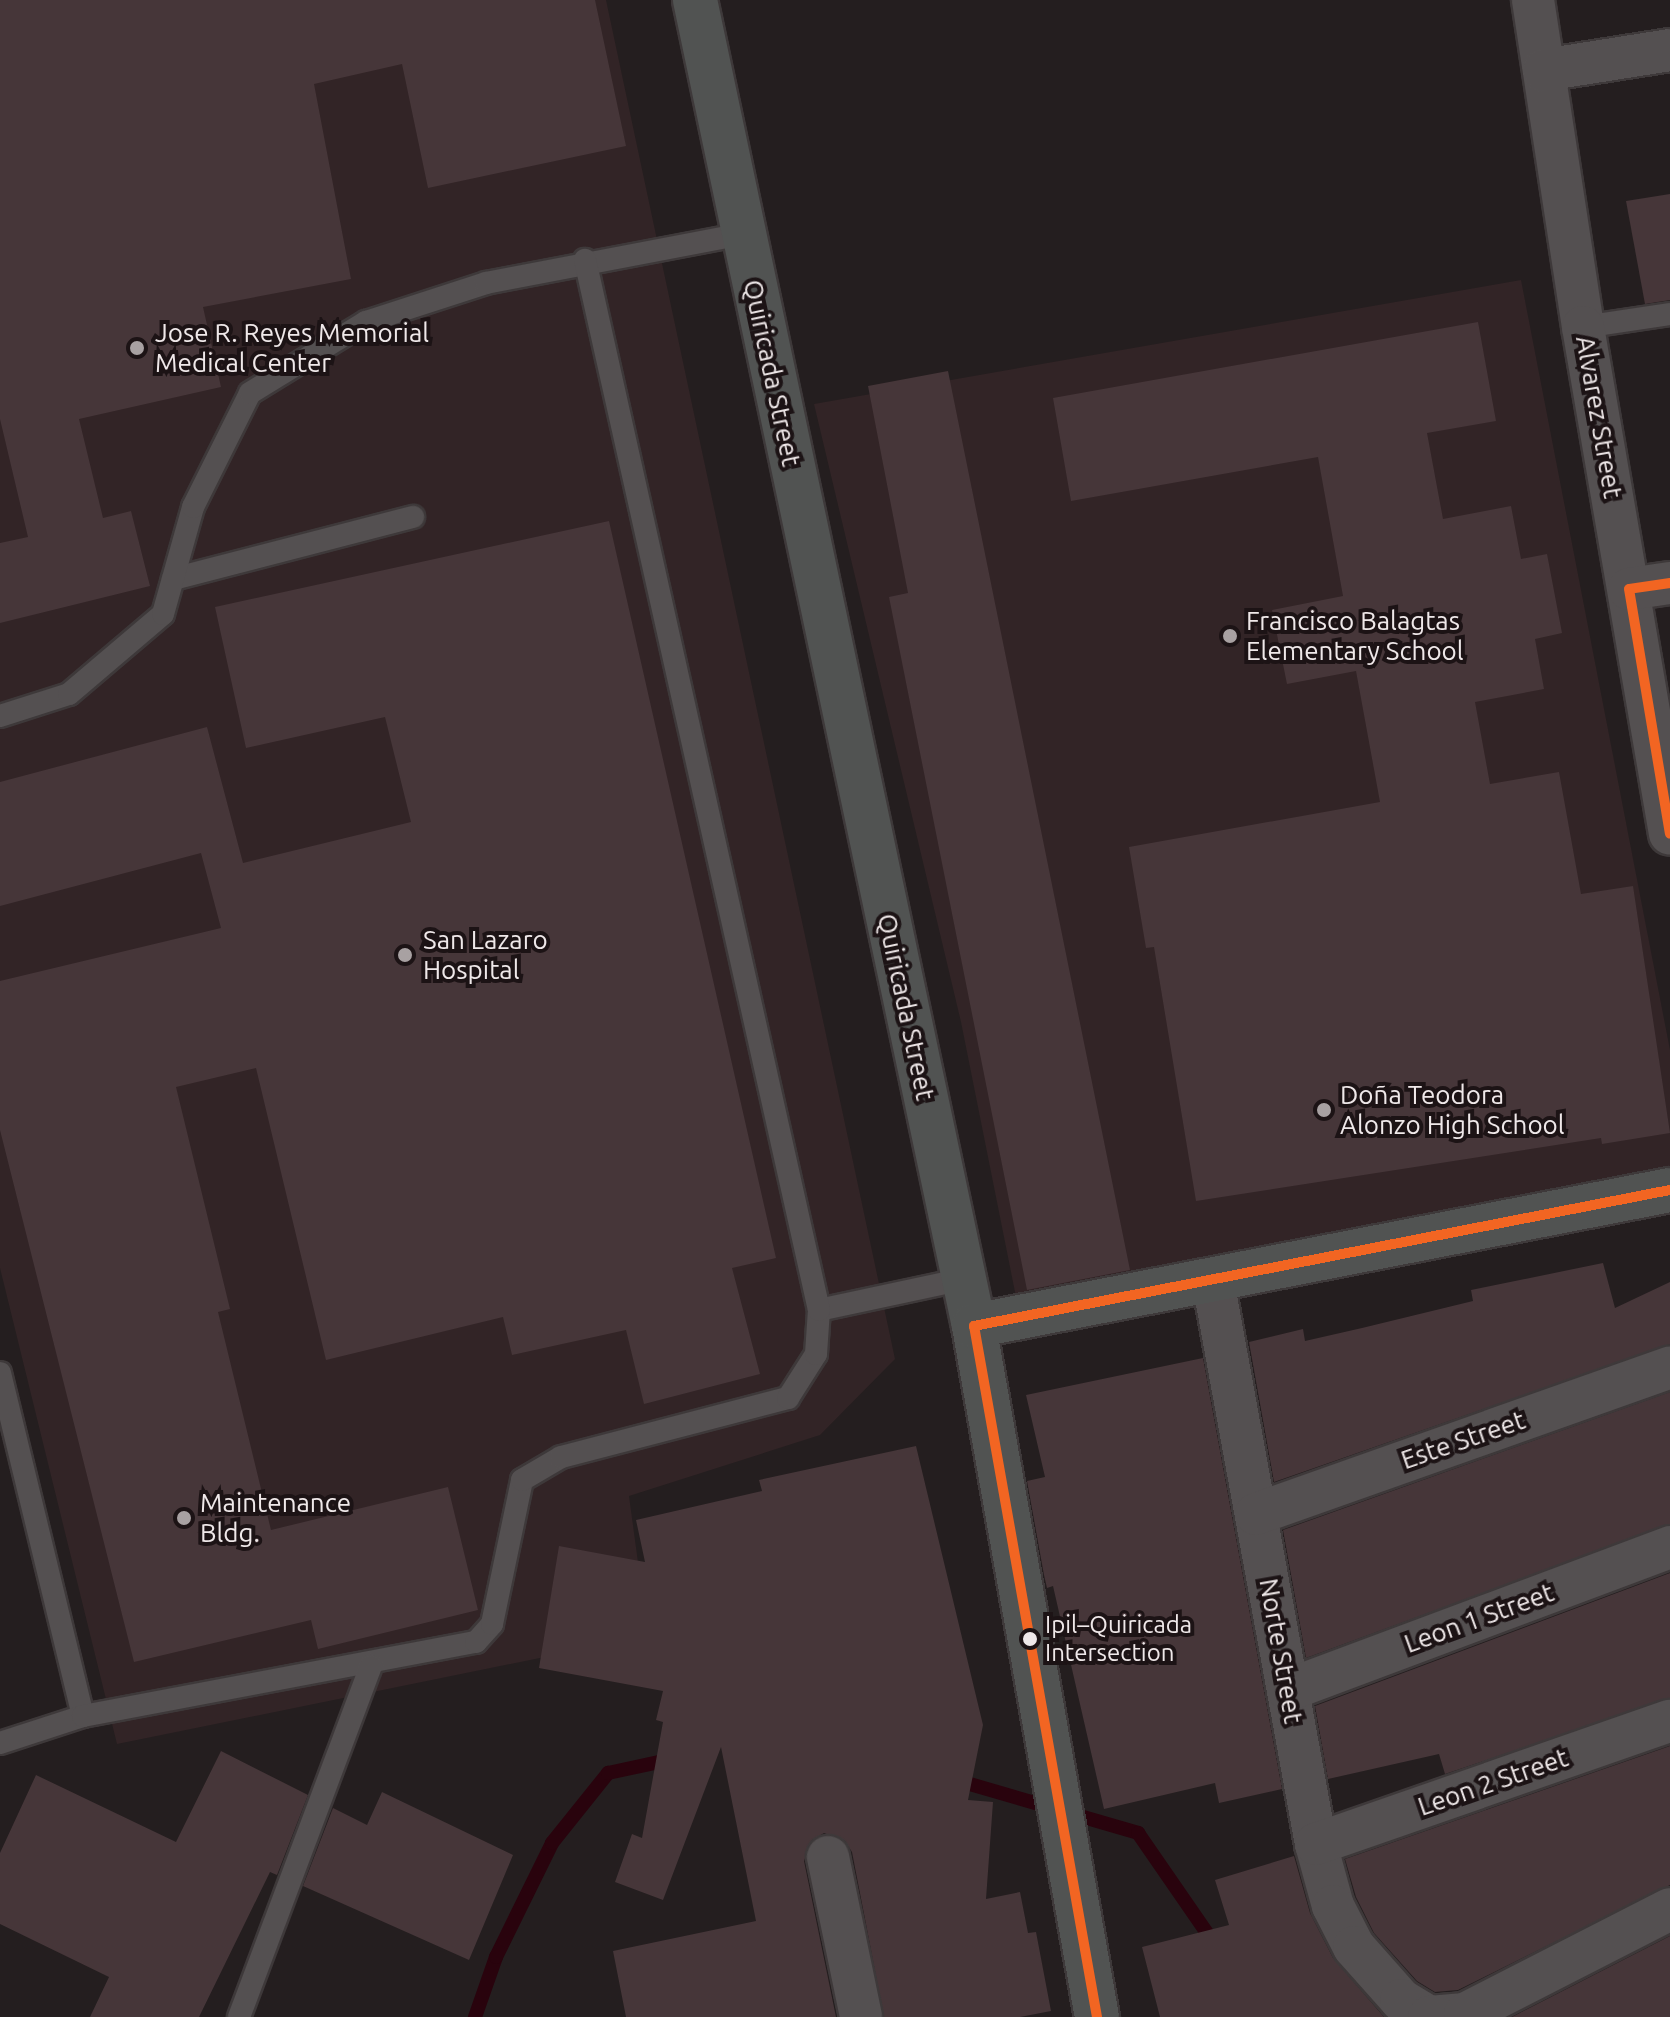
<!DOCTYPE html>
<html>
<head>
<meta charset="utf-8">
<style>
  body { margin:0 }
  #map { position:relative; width:1670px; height:2017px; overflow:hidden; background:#241e1f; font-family:Ubuntu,sans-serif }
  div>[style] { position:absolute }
  .built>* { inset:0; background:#322426 }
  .stream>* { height:14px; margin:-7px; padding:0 7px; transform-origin:7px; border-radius:7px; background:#29030d }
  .building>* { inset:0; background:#463639 }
  .roads { filter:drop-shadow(2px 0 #3e393a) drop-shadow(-2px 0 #3e393a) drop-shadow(0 2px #3e393a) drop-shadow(0 -2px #3e393a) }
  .lane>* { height:22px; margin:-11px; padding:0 11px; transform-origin:11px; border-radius:11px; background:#545051 }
  .street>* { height:42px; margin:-21px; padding:0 21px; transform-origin:21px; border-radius:21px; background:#545051 }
  .secondary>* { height:44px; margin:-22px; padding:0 22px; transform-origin:22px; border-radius:22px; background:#515352 }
  .bus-1>* { height:10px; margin:-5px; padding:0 5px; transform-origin:5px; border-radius:5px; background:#f26522 }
  .dots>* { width:22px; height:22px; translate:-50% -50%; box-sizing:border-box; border:4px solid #1c1315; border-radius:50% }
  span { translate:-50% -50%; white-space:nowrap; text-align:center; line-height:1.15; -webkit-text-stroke:8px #1c1315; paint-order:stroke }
  .bus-label { font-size:24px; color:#efe8e9 }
  .left { translate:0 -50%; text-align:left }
  .poi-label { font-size:26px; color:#efe8e9 }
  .street-label { font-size:26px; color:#efe8e9 }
</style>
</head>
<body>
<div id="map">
  <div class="built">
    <i style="clip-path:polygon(0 0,606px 0,895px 1359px,820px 1435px,629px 1496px,648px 1636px,117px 1744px,0 1268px)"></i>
    <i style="clip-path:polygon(1521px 280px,1670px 1050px,1670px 1169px,1019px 1312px,961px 1022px,814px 404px)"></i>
  </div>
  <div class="stream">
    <i style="left:956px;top:1780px;width:190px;rotate:16.2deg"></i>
    <i style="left:1138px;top:1833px;width:137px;rotate:55.4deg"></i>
    <i style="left:475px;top:2017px;width:64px;rotate:-70.7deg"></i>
    <i style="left:496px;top:1957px;width:127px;rotate:-63.8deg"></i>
    <i style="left:552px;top:1843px;width:90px;rotate:-51.3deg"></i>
    <i style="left:608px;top:1773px;width:66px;rotate:-12.2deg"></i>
  </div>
  <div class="building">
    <i style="clip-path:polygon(0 0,595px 0,626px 146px,428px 188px,402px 64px,314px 84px,351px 279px,203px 307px,221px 387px,79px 419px,103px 518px,131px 511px,150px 586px,0 623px,0 543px,28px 537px,0 419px)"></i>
    <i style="clip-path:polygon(1670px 194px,1670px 300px,1645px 304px,1626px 201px)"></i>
    <i style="clip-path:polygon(1478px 322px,1496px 421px,1427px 433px,1443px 519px,1511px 506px,1521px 559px,1547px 554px,1562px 633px,1535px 639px,1544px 689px,1475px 702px,1490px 784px,1559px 772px,1581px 894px,1633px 886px,1670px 1133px,1602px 1144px,1601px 1138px,1196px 1201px,1154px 947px,1146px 948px,1129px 847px,1380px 802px,1356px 671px,1287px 684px,1272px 610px,1343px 596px,1318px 457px,1071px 501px,1053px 398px)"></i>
    <i style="clip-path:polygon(948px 371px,1130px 1270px,1027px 1290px,889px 597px,908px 593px,868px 386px)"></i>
    <i style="clip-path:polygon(609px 521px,776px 1258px,732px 1268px,760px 1374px,644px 1404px,626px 1330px,512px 1355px,503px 1317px,326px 1360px,256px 1068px,176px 1087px,230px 1309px,218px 1312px,271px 1530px,448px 1487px,478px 1610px,318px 1649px,311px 1620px,134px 1662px,0 1130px,0 981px,221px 928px,201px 853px,0 906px,0 782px,207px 727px,243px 863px,411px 822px,385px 717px,246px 748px,215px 607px)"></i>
    <i style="clip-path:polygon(1603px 1263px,1615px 1308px,1670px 1282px,1670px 1344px,1274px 1482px,1249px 1342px,1303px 1329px,1305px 1341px,1362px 1328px,1473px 1301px,1471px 1290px)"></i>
    <i style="clip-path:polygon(1203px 1358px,1282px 1789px,1219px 1803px,1215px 1783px,1104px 1809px,1053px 1586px,1047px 1588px,1044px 1575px,1027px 1481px,1045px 1477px,1026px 1395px)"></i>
    <i style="clip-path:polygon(1670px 1392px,1670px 1524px,1306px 1658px,1283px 1530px)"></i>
    <i style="clip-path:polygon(916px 1446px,983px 1725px,968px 1800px,993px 1802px,986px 1899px,1020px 1892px,1028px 1933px,1036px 1932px,1051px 2011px,1020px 2017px,884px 2017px,852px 1852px,845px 1841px,824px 1833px,812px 1840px,804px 1861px,836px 2017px,626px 2017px,613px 1951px,756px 1921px,721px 1747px,663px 1900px,615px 1882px,632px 1834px,642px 1838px,663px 1722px,656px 1720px,663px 1691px,539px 1668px,559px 1546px,645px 1562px,636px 1520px,762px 1491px,759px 1480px)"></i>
    <i style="clip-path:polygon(1670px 1573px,1670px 1698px,1445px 1774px,1439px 1754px,1328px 1779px,1315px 1706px)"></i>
    <i style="clip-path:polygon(1670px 1746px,1670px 1885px,1458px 1990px,1435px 1992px,1417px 1981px,1374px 1933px,1356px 1897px,1345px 1859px)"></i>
    <i style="clip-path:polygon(221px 1751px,308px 1795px,277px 1875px,270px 1872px,199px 2017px,90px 2017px,109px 1977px,0 1924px,0 1853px,36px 1775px,176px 1842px)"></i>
    <i style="clip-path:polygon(382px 1792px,513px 1855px,469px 1960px,303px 1886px,333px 1808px,367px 1825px)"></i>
    <i style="clip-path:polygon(1294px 1856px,1310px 1913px,1333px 1958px,1384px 2017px,1160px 2017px,1142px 1947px,1229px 1925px,1215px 1880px)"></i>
    <i style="clip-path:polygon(1670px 1936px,1670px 2017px,1512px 2017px)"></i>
  </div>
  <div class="roads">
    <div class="lane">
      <i style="left:1583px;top:327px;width:88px;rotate:-8.5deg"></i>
      <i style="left:173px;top:579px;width:248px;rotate:-14.5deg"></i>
      <i style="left:0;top:716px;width:72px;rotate:-17.7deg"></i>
      <i style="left:69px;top:694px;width:123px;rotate:-40.4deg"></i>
      <i style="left:163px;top:614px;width:111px;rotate:-74.3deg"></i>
      <i style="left:193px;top:507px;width:127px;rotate:-63.4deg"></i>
      <i style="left:250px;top:393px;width:136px;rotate:-31.5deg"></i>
      <i style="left:366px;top:322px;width:126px;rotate:-18deg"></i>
      <i style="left:486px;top:283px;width:261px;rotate:-10.8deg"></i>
      <i style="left:819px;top:1310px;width:148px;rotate:-12.1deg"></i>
      <i style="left:0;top:1373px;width:353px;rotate:76.4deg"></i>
      <i style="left:0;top:1743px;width:87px;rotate:-18deg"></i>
      <i style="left:83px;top:1716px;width:400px;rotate:-10.7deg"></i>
      <i style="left:476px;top:1642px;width:24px;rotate:-48deg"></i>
      <i style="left:492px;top:1624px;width:147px;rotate:-78.2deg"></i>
      <i style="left:522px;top:1480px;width:45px;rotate:-30.5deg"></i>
      <i style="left:561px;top:1457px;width:235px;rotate:-14.6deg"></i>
      <i style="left:788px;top:1398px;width:52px;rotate:-57.5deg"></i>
      <i style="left:816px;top:1354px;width:44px;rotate:-86.1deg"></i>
      <i style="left:819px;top:1310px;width:1076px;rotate:-102.56deg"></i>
      <i style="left:239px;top:2017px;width:375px;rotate:-69.4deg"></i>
    </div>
    <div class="street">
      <i style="left:1533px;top:0;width:331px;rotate:81.3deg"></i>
      <i style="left:1583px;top:327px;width:514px;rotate:80.26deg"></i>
      <i style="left:1544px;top:70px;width:128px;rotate:-9deg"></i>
      <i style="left:1629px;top:589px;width:41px;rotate:-8.3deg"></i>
      <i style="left:1213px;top:1281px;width:572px;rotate:79.63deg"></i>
      <i style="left:1316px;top:1844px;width:64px;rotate:74.7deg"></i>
      <i style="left:1333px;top:1906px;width:46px;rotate:62.9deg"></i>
      <i style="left:1354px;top:1947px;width:71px;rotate:48.4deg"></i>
      <i style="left:1401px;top:2000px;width:33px;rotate:31deg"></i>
      <i style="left:1429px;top:2017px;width:36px;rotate:-5deg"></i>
      <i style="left:1465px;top:2014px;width:230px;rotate:-27.1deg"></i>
      <i style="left:1256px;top:1514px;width:439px;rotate:-19.5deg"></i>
      <i style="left:1288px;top:1690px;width:408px;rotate:-20.5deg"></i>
      <i style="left:1316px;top:1844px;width:375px;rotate:-19.2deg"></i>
      <i style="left:828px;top:1857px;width:163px;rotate:78.3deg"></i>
    </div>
    <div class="secondary">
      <i style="left:695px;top:0;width:1355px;rotate:78.12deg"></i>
      <i style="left:974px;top:1326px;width:702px;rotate:79.91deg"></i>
      <i style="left:974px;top:1326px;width:709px;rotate:-11.06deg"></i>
    </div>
  </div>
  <div class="bus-1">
    <i style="left:1670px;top:583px;width:41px;rotate:171.7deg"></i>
    <i style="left:1629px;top:589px;width:248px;rotate:80.5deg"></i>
    <i style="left:1097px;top:2017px;width:702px;rotate:-100.09deg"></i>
    <i style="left:974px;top:1326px;width:709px;rotate:-11.06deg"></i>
  </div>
  <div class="dots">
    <i style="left:137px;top:348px;background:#a8a1a2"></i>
    <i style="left:1230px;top:636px;background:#a8a1a2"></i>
    <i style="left:405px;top:955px;background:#a8a1a2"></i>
    <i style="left:1324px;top:1110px;background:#a8a1a2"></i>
    <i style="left:184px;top:1518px;background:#a8a1a2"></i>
    <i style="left:1030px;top:1639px;background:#efe8e9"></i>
  </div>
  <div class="bus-label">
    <span class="left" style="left:1045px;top:1639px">Ipil–Quiricada<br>Intersection</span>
  </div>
  <div class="poi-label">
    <span class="left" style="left:155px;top:348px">Jose R. Reyes Memorial<br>Medical Center</span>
    <span class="left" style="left:1246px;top:636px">Francisco Balagtas<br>Elementary School</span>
    <span class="left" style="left:423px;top:955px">San Lazaro<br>Hospital</span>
    <span class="left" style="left:1340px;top:1110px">Doña Teodora<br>Alonzo High School</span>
    <span class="left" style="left:200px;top:1518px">Maintenance<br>Bldg.</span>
  </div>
  <div class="street-label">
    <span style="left:772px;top:373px;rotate:78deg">Quiricada Street</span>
    <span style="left:1599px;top:417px;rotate:80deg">Alvarez Street</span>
    <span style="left:906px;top:1007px;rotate:78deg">Quiricada Street</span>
    <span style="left:1463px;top:1440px;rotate:-19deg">Este Street</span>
    <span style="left:1479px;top:1618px;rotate:-20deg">Leon 1 Street</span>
    <span style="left:1281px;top:1651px;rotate:80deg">Norte Street</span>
    <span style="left:1493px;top:1782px;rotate:-19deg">Leon 2 Street</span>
  </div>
</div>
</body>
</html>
